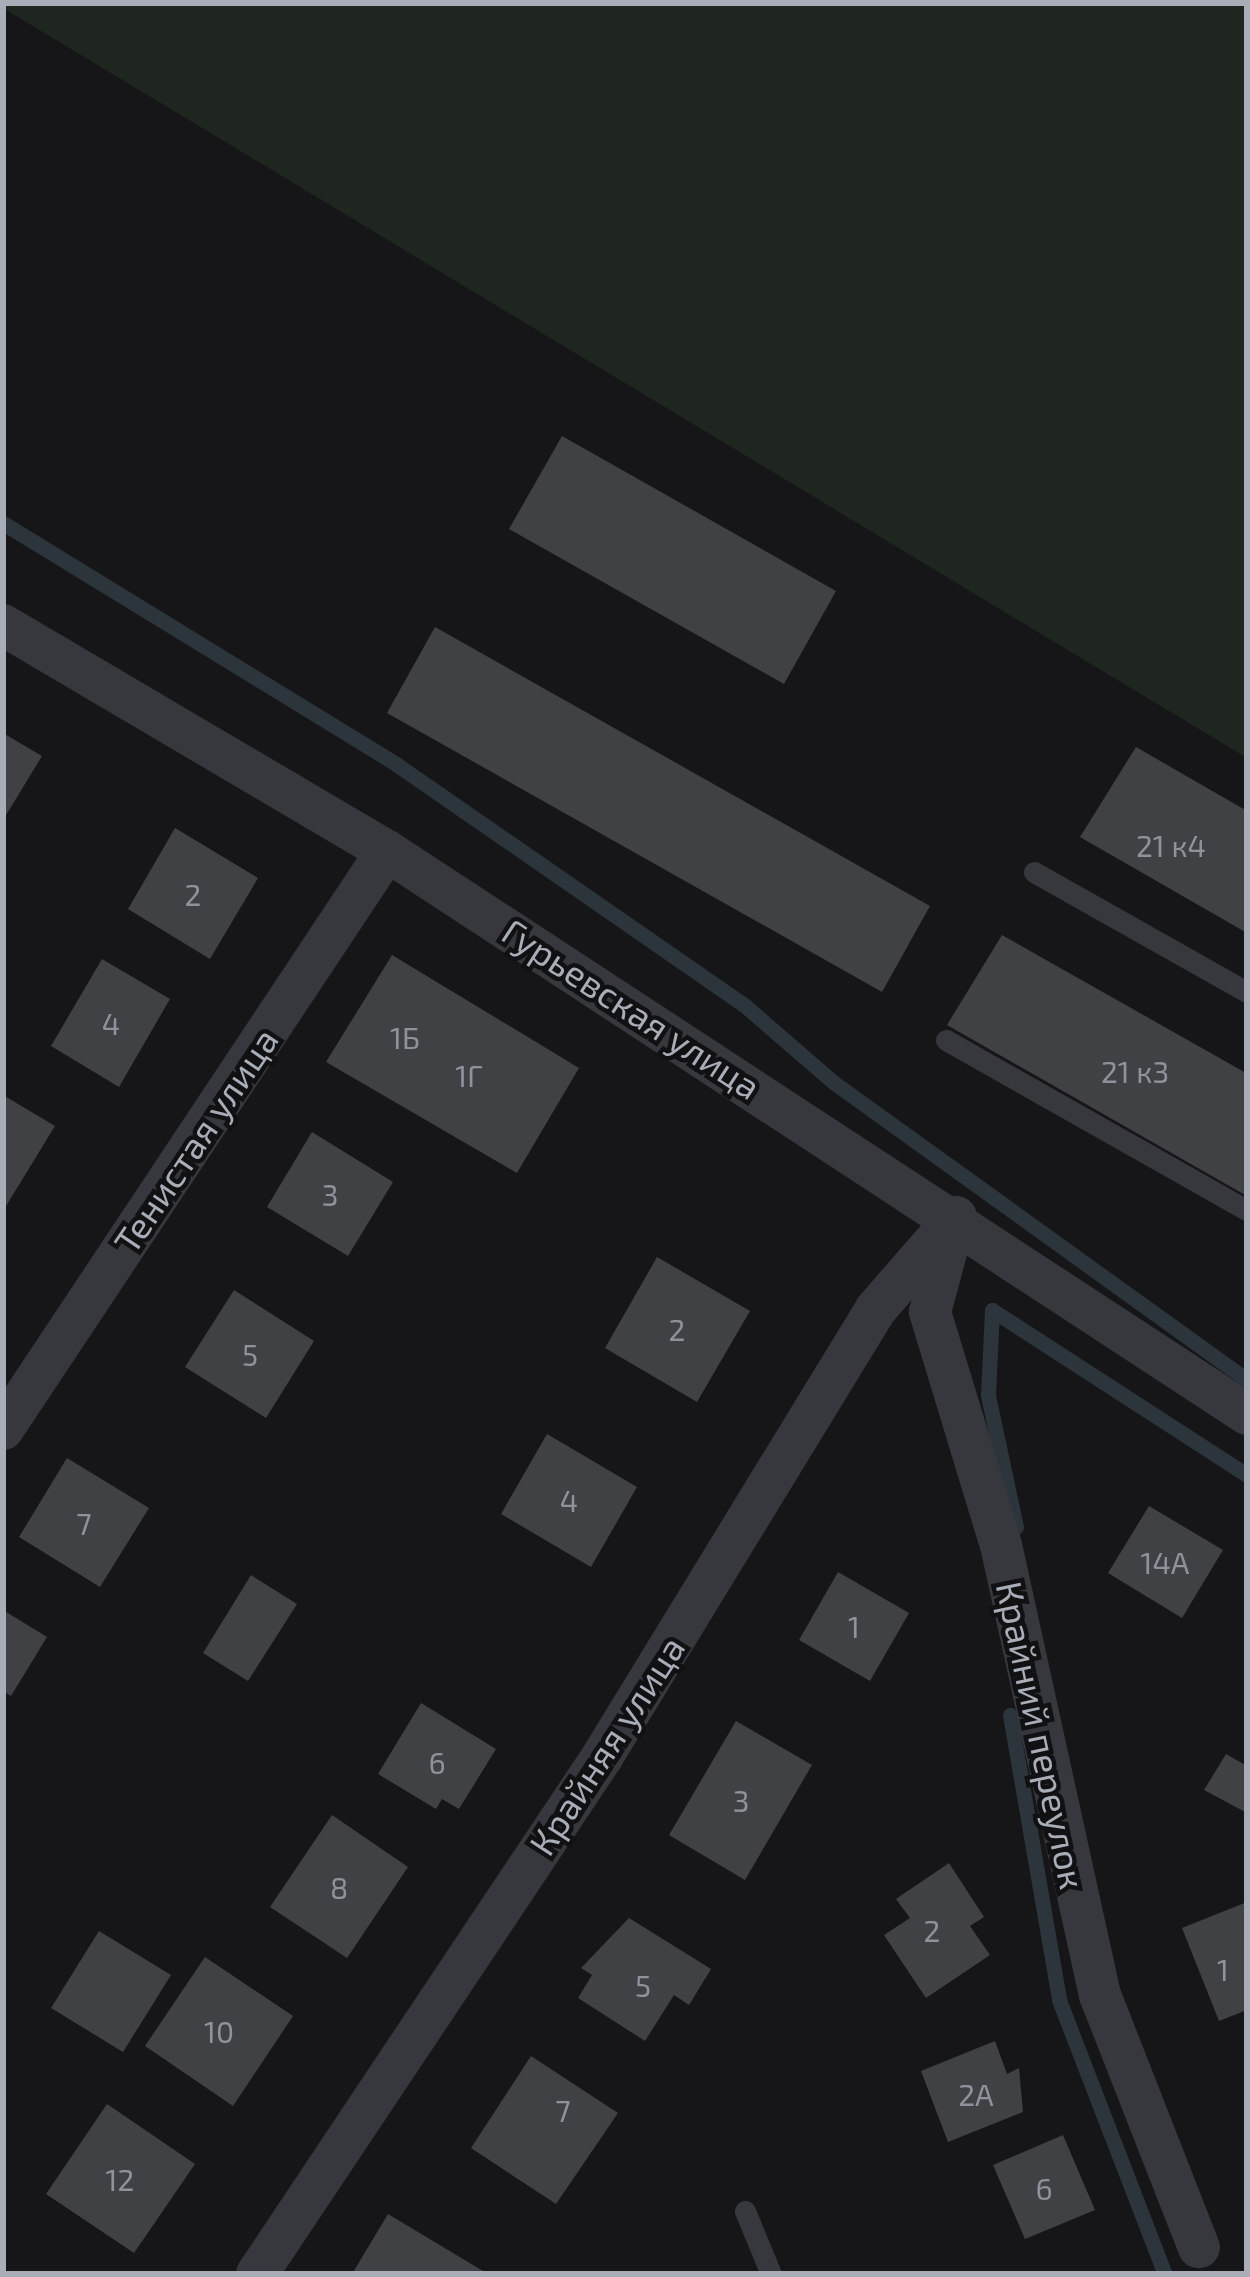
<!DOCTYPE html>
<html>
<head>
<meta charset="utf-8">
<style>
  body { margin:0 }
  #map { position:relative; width:1250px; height:2277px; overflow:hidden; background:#161618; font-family:"Exo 2",sans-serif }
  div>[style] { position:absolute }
  .green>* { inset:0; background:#1e261f }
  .stream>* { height:15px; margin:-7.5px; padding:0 7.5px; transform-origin:7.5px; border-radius:7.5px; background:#2c353c }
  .building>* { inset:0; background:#404145 }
  .service>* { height:21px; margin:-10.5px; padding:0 10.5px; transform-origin:10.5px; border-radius:10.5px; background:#37383d }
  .minor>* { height:42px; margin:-21px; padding:0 21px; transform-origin:21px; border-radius:21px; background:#37383d }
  span { translate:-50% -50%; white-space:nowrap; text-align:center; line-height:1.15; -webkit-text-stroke:9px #111113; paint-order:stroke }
  .number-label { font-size:30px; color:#8e929b }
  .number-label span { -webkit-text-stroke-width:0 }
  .street-label { font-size:36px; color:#a8adb8 }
  .frame { position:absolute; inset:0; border:6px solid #a8adb8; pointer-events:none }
</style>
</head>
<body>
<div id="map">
  <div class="green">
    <i style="clip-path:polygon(3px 3px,1247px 3px,1247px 758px,3px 8px)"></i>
  </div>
  <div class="stream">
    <i style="left:3px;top:523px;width:461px;rotate:31.5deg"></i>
    <i style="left:396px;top:764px;width:422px;rotate:34.7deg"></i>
    <i style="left:743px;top:1004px;width:119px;rotate:40.9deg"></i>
    <i style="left:833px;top:1082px;width:510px;rotate:35.75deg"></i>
    <i style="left:1016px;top:1527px;width:135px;rotate:-102deg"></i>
    <i style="left:988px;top:1395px;width:85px;rotate:-87.3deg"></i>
    <i style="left:992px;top:1310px;width:304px;rotate:32.9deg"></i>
    <i style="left:1010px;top:1715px;width:289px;rotate:80.2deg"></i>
    <i style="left:1059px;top:2000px;width:294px;rotate:68.9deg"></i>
  </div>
  <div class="building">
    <i style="clip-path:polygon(562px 436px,836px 591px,784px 684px,509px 529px)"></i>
    <i style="clip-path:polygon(435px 627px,930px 906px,882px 992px,387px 713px)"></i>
    <i style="clip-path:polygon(3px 733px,42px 756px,3px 820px)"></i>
    <i style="clip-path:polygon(1136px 747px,1247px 811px,1247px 933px,1080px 837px)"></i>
    <i style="clip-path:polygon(175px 828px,258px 878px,210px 959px,128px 909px)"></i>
    <i style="clip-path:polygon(1002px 935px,1246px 1073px,1247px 1196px,947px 1025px)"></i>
    <i style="clip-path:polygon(392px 955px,579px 1068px,517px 1173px,326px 1062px)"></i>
    <i style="clip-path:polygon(102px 959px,170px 999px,119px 1087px,51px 1046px)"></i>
    <i style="clip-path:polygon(3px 1095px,55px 1126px,3px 1211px)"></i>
    <i style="clip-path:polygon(312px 1132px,393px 1182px,348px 1256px,267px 1207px)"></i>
    <i style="clip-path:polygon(657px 1257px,750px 1311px,697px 1402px,605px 1348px)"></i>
    <i style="clip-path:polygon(234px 1290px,314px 1341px,266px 1418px,185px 1367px)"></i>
    <i style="clip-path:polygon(547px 1434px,637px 1487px,591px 1567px,501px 1514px)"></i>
    <i style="clip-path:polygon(67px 1458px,149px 1508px,100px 1587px,19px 1537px)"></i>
    <i style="clip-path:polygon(1149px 1506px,1223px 1550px,1182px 1618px,1108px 1573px)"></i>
    <i style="clip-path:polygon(838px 1572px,909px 1613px,870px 1681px,799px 1640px)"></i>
    <i style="clip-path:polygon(251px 1575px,297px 1604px,248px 1681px,203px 1653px)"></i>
    <i style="clip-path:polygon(3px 1610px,47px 1637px,11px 1696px,3px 1691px)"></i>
    <i style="clip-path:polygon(421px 1703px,496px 1749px,459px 1809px,442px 1799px,436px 1809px,378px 1774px)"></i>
    <i style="clip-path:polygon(736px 1721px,812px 1765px,745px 1880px,669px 1835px)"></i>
    <i style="clip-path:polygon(1226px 1754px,1247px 1766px,1247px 1813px,1204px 1790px)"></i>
    <i style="clip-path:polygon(332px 1815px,408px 1867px,347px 1958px,270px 1907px)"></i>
    <i style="clip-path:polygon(949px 1863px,984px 1917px,970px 1926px,990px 1955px,926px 1998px,884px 1935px,910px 1918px,896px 1899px)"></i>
    <i style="clip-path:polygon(1247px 1902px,1247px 2010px,1219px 2021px,1182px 1928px)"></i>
    <i style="clip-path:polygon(629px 1918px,711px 1969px,689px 2005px,674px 1995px,645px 2041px,578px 1998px,592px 1975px,581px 1968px)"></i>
    <i style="clip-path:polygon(99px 1931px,171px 1975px,123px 2052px,51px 2008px)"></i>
    <i style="clip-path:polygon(205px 1957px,293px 2016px,233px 2106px,145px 2046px)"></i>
    <i style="clip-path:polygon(995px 2041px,1007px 2074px,1019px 2068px,1023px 2112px,948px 2142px,921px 2071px)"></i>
    <i style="clip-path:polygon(531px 2056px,618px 2113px,556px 2204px,471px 2148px)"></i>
    <i style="clip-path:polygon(107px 2104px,195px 2164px,134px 2253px,46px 2194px)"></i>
    <i style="clip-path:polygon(1063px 2135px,1095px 2210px,1025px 2239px,993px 2165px)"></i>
    <i style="clip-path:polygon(388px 2214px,488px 2274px,352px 2274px)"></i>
  </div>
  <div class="service">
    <i style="left:1034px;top:872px;width:244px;rotate:29.4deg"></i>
    <i style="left:946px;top:1040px;width:346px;rotate:29.5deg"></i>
    <i style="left:745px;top:2211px;width:68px;rotate:67.6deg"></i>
  </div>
  <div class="minor">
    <i style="left:3px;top:625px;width:446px;rotate:30.5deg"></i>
    <i style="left:387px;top:851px;width:1028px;rotate:33.21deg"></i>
    <i style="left:952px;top:1230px;width:85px;rotate:105deg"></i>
    <i style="left:930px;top:1312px;width:244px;rotate:73.1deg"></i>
    <i style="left:1001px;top:1545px;width:461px;rotate:77.6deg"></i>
    <i style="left:1100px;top:1995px;width:271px;rotate:68.6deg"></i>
    <i style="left:3px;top:1429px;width:694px;rotate:-56.4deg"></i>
    <i style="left:257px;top:2274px;width:622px;rotate:-56.28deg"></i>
    <i style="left:602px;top:1757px;width:525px;rotate:-58.55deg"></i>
    <i style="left:876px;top:1309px;width:122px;rotate:-49deg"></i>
  </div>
  <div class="number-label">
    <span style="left:1171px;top:845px">21 к4</span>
    <span style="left:193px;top:894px">2</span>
    <span style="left:111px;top:1023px">4</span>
    <span style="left:405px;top:1037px">1Б</span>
    <span style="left:1135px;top:1071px">21 к3</span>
    <span style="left:469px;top:1075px">1Г</span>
    <span style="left:330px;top:1194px">3</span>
    <span style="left:677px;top:1329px">2</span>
    <span style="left:250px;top:1354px">5</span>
    <span style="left:569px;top:1500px">4</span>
    <span style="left:84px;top:1523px">7</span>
    <span style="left:1165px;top:1562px">14А</span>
    <span style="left:854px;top:1626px">1</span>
    <span style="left:437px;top:1762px">6</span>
    <span style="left:741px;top:1800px">3</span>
    <span style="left:339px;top:1887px">8</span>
    <span style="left:932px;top:1930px">2</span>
    <span style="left:1223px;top:1969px">1</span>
    <span style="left:643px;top:1985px">5</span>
    <span style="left:219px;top:2031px">10</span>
    <span style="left:976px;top:2094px">2А</span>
    <span style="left:563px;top:2110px">7</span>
    <span style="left:120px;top:2179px">12</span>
    <span style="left:1044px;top:2188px">6</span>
  </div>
  <div class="street-label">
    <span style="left:632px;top:1008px;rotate:33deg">Гурьевская улица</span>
    <span style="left:195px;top:1140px;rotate:-56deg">Тенистая улица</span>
    <span style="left:1042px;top:1735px;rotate:78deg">Крайний переулок</span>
    <span style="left:606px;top:1745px;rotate:-57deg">Крайняя улица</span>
  </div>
  <div class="frame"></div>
</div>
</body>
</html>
